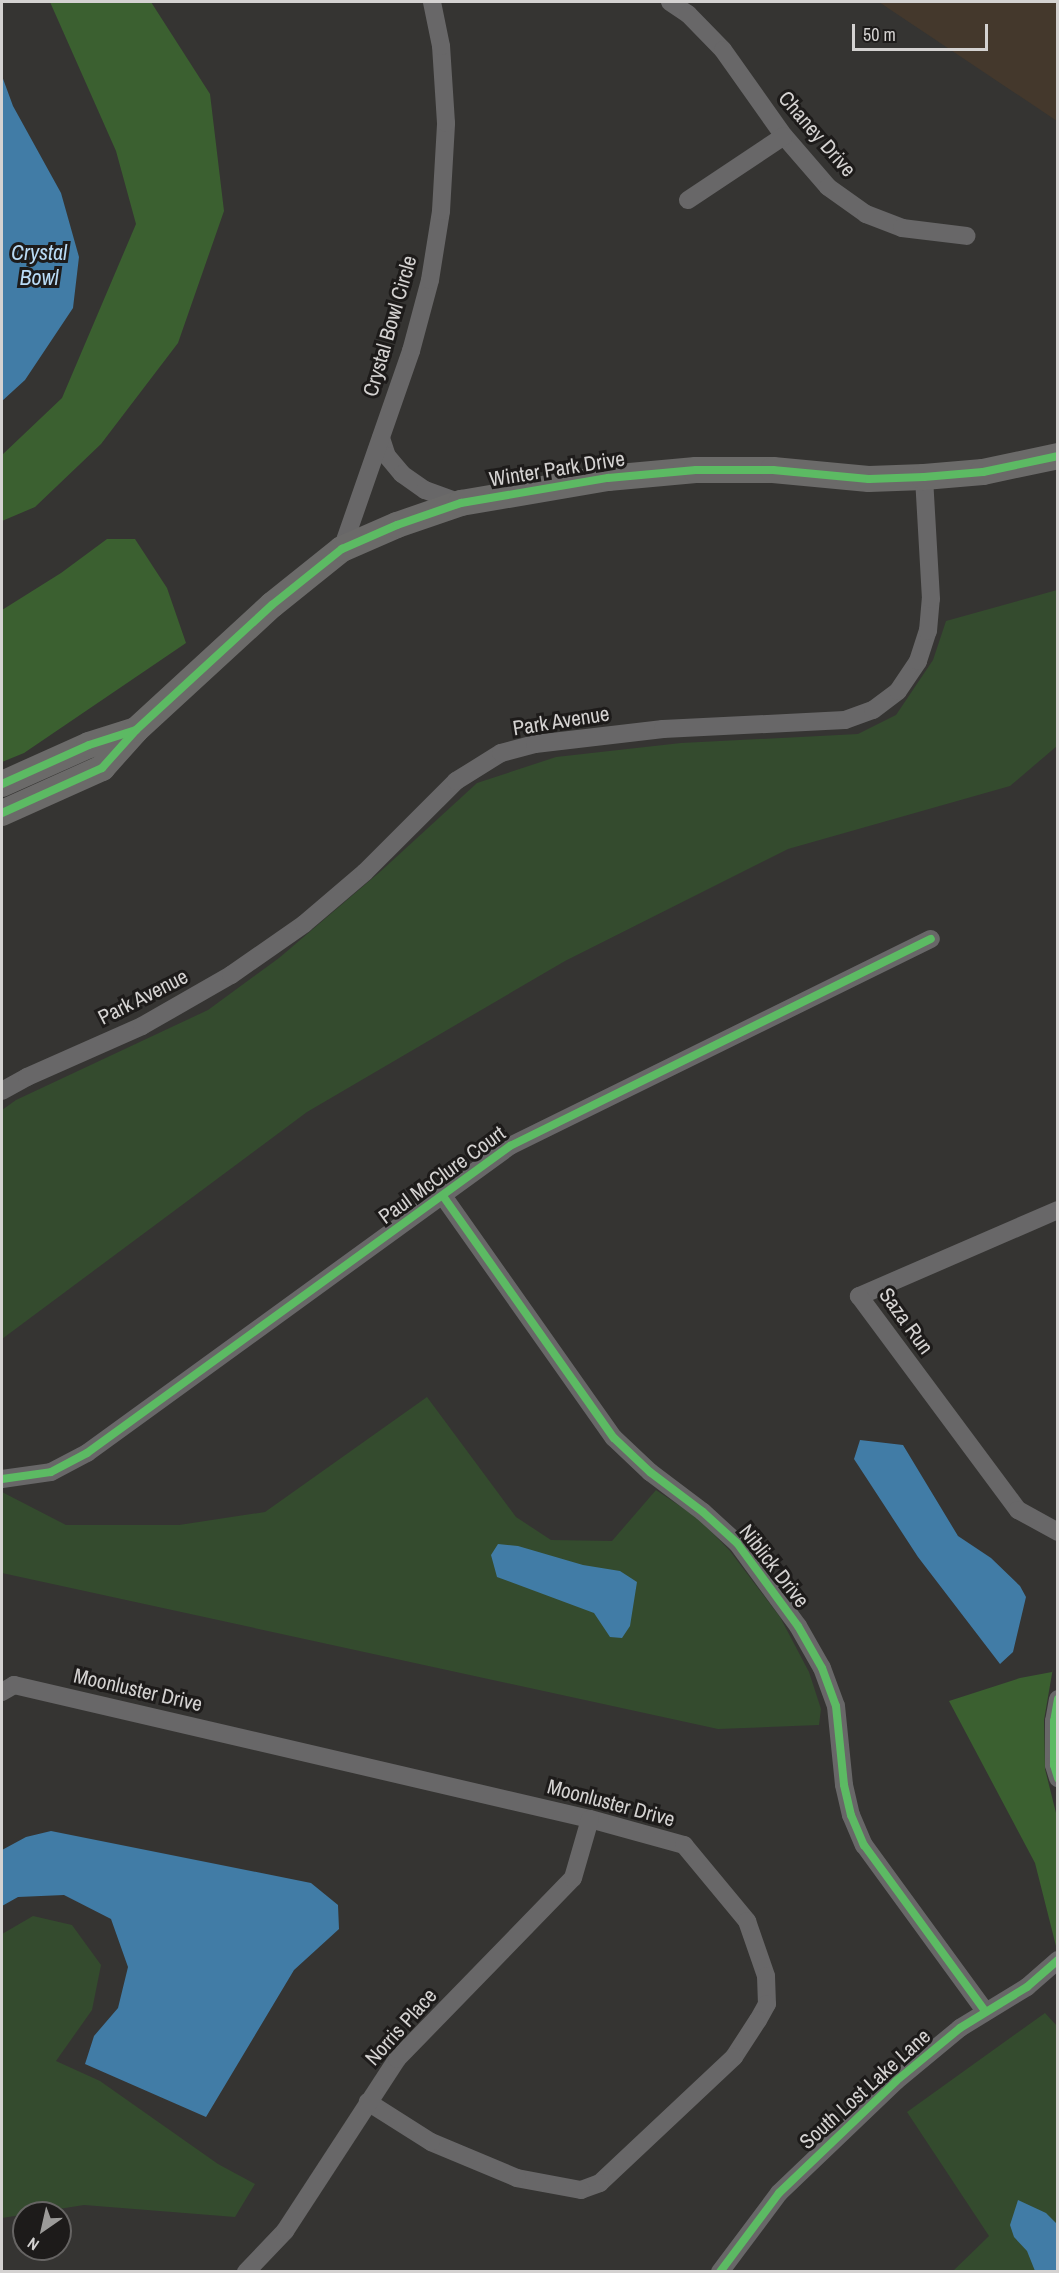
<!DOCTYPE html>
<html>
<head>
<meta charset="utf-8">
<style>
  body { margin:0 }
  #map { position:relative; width:1059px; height:2273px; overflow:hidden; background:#353432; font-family:"Archivo Narrow",sans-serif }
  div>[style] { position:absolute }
  .education>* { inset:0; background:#44382c }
  .green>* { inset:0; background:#344b2e }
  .forest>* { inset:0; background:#3b6030 }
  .water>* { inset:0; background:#417ca6 }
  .street>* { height:18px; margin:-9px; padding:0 9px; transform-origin:9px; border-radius:9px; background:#686768 }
  .secondary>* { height:26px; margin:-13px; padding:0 13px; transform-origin:13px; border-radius:13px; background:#6b6a69 }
  .cycleway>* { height:8px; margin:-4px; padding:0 4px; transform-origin:4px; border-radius:4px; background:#5cba63 }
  span { translate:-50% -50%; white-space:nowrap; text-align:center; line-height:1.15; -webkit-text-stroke:6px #1d1b1a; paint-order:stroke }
  .street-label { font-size:21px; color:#d4d2d1 }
  .water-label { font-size:22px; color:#b9dbf5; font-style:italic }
  .frame { position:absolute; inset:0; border:3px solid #d4d2d1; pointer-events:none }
  .north { position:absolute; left:12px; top:2201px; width:60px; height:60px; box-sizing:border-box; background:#1d1b1a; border:2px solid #666463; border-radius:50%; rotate:214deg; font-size:16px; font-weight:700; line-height:24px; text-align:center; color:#d4d2d1 }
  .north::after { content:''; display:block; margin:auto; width:21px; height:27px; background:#9c9b99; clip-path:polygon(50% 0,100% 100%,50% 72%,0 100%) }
  .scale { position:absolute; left:852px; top:24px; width:136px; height:27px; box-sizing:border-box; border:3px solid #d4d2d1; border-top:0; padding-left:8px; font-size:18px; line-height:21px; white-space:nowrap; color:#d4d2d1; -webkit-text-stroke:4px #1d1b1a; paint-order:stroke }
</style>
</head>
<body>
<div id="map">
  <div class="education">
    <i style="clip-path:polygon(879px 2px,1057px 2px,1057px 121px)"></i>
  </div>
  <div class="green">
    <i style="clip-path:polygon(1057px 590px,1057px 746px,1010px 786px,788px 849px,565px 961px,307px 1112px,2px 1339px,2px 1110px,16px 1100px,208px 1010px,279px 958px,381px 871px,477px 783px,556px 757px,681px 743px,858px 734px,896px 715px,933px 660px,946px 621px)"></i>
    <i style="clip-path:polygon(427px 1397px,516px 1517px,551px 1540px,612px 1541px,656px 1490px,698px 1518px,730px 1551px,780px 1617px,809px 1672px,821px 1709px,819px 1725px,718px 1729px,2px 1573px,2px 1492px,66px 1525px,179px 1525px,265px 1512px)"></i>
    <i style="clip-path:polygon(33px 1916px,72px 1925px,101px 1965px,92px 2010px,56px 2061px,100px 2081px,218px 2164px,255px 2184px,235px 2217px,84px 2205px,2px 2218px,2px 1934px)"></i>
    <i style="clip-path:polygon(1045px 2013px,1058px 2027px,1057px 2271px,953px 2271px,989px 2236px,907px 2112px)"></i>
  </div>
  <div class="forest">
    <i style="clip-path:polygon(50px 2px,151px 2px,210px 94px,224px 211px,178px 343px,101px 444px,35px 507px,2px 521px,2px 455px,62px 398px,136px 224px,116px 151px)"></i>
    <i style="clip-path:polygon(107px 539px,135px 539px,167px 588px,186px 643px,24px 753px,2px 762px,2px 610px,61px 573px)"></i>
    <i style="clip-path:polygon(1053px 1668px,1044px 1720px,1045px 1769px,1058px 1821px,1056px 1946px,1035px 1863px,949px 1701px,1020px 1678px,1052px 1672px)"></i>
  </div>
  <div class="water">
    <i style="clip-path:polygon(2px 76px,13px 106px,61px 193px,79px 257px,73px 308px,25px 380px,2px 401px)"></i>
    <i style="clip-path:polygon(860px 1440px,903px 1445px,958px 1536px,991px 1558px,1020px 1586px,1026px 1597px,1013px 1652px,1000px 1664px,918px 1557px,854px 1459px)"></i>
    <i style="clip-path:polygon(498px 1544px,518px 1546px,583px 1565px,620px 1571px,637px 1582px,630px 1626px,622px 1638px,610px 1637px,594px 1613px,497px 1577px,491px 1555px)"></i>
    <i style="clip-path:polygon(51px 1831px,311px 1883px,338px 1905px,339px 1929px,294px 1970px,206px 2117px,85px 2064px,94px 2036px,118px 2008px,128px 1967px,111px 1919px,64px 1895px,18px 1897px,2px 1906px,2px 1850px,26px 1837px)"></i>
    <i style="clip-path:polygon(1018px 2200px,1046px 2213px,1057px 2224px,1057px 2271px,1035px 2271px,1027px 2251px,1014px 2237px,1010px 2225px)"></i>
  </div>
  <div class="street">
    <i style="left:670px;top:2px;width:22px;rotate:34deg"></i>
    <i style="left:688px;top:14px;width:50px;rotate:45.8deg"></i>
    <i style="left:723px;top:50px;width:105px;rotate:54.7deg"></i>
    <i style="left:784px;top:136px;width:67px;rotate:49.2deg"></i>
    <i style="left:828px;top:187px;width:47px;rotate:35.4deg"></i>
    <i style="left:866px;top:214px;width:39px;rotate:21deg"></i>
    <i style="left:902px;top:228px;width:65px;rotate:7deg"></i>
    <i style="left:688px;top:200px;width:115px;rotate:-33.7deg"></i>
    <i style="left:381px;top:438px;width:19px;rotate:72deg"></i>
    <i style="left:387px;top:456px;width:23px;rotate:50deg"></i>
    <i style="left:402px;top:474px;width:28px;rotate:35deg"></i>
    <i style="left:425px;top:490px;width:38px;rotate:20deg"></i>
    <i style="left:342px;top:549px;width:210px;rotate:-70.8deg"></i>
    <i style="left:411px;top:351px;width:73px;rotate:-75deg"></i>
    <i style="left:430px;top:280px;width:70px;rotate:-80.9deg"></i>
    <i style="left:441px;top:211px;width:88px;rotate:-86.7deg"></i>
    <i style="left:446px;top:123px;width:77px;rotate:-93.7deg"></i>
    <i style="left:441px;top:46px;width:45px;rotate:-101.6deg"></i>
    <i style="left:2px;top:1091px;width:29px;rotate:-29deg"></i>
    <i style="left:27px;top:1077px;width:126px;rotate:-23.9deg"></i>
    <i style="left:142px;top:1026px;width:103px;rotate:-29.8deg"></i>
    <i style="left:231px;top:975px;width:89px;rotate:-34.9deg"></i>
    <i style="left:304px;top:924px;width:80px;rotate:-40.4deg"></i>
    <i style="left:365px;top:872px;width:129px;rotate:-45deg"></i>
    <i style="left:456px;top:781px;width:53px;rotate:-31.9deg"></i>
    <i style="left:501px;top:753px;width:35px;rotate:-15deg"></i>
    <i style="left:535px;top:744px;width:129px;rotate:-6.7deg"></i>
    <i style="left:663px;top:729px;width:182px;rotate:-2.8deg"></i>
    <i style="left:845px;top:720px;width:30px;rotate:-20deg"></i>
    <i style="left:873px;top:710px;width:31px;rotate:-37deg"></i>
    <i style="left:898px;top:691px;width:36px;rotate:-56deg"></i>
    <i style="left:918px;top:661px;width:32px;rotate:-72deg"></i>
    <i style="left:928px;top:631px;width:32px;rotate:-85deg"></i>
    <i style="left:931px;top:599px;width:122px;rotate:-93.3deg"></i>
    <i style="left:443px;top:1196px;width:296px;rotate:54.8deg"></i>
    <i style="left:614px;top:1438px;width:50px;rotate:43.4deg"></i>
    <i style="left:650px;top:1472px;width:66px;rotate:37deg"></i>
    <i style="left:703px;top:1512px;width:46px;rotate:42.4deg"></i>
    <i style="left:737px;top:1543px;width:103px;rotate:53.7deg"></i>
    <i style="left:798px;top:1626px;width:48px;rotate:60.3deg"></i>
    <i style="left:822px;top:1668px;width:40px;rotate:69.8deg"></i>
    <i style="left:836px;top:1706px;width:79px;rotate:84.2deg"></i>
    <i style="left:844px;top:1785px;width:31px;rotate:77deg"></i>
    <i style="left:851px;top:1815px;width:33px;rotate:67deg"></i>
    <i style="left:864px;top:1845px;width:205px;rotate:53.9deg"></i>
    <i style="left:1058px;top:1210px;width:217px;rotate:156.6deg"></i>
    <i style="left:859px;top:1296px;width:267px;rotate:53.4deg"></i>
    <i style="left:1018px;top:1510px;width:46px;rotate:28.8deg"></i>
    <i style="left:2px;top:1479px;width:49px;rotate:-8.1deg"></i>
    <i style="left:51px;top:1472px;width:41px;rotate:-27.8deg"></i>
    <i style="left:87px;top:1453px;width:523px;rotate:-35.97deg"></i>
    <i style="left:510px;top:1146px;width:469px;rotate:-26.2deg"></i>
    <i style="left:2px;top:1692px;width:14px;rotate:-30deg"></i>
    <i style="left:14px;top:1685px;width:591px;rotate:13.1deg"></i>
    <i style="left:590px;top:1819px;width:98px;rotate:15.5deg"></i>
    <i style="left:684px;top:1845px;width:99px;rotate:50.3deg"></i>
    <i style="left:747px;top:1921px;width:58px;rotate:70.9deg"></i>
    <i style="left:766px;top:1976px;width:28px;rotate:88deg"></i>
    <i style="left:767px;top:2004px;width:18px;rotate:119deg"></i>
    <i style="left:758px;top:2020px;width:44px;rotate:123deg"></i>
    <i style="left:734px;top:2057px;width:184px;rotate:136.8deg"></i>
    <i style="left:600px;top:2183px;width:20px;rotate:160deg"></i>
    <i style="left:581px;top:2190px;width:65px;rotate:-169.4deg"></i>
    <i style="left:517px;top:2178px;width:93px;rotate:-157.3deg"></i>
    <i style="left:431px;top:2142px;width:75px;rotate:-147.6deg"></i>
    <i style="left:1058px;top:1699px;width:22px;rotate:100deg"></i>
    <i style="left:1054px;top:1721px;width:44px;rotate:90deg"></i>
    <i style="left:1054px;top:1765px;width:14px;rotate:73deg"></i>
    <i style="left:246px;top:2272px;width:57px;rotate:-46.4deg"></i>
    <i style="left:285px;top:2231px;width:205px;rotate:-56.9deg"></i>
    <i style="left:397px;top:2059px;width:252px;rotate:-45.8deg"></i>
    <i style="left:573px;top:1878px;width:61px;rotate:-73.9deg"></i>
    <i style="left:720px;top:2272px;width:99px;rotate:-53.2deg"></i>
    <i style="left:779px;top:2193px;width:162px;rotate:-43.7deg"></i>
    <i style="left:896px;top:2081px;width:83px;rotate:-39.6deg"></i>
    <i style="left:960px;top:2028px;width:79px;rotate:-31.5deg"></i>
    <i style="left:1027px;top:1987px;width:41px;rotate:-41.1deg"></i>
  </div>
  <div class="secondary">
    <i style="left:2px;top:784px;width:95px;rotate:-24.1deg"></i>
    <i style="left:89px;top:745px;width:49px;rotate:-17.7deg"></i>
    <i style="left:2px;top:813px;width:110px;rotate:-24.2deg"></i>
    <i style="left:102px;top:768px;width:51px;rotate:-48.2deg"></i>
    <i style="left:136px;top:730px;width:185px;rotate:-42.6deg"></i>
    <i style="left:272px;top:605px;width:90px;rotate:-38.7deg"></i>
    <i style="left:342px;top:549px;width:60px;rotate:-23.6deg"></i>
    <i style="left:397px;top:525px;width:68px;rotate:-19deg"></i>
    <i style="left:461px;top:503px;width:149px;rotate:-9.7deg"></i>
    <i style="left:608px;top:478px;width:88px;rotate:-5.2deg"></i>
    <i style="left:696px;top:470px;width:77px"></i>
    <i style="left:773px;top:470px;width:96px;rotate:5.4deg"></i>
    <i style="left:869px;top:479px;width:55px;rotate:-2.1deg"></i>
    <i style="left:924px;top:477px;width:59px;rotate:-4.8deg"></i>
    <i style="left:983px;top:472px;width:77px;rotate:-12deg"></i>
  </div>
  <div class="cycleway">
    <i style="left:2px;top:784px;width:95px;rotate:-24.1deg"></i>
    <i style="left:89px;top:745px;width:49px;rotate:-17.7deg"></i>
    <i style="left:2px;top:813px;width:110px;rotate:-24.2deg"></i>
    <i style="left:102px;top:768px;width:51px;rotate:-48.2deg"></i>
    <i style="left:136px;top:730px;width:185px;rotate:-42.6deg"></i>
    <i style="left:272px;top:605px;width:90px;rotate:-38.7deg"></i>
    <i style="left:342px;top:549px;width:60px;rotate:-23.6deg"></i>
    <i style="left:397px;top:525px;width:68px;rotate:-19deg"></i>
    <i style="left:461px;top:503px;width:149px;rotate:-9.7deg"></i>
    <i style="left:608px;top:478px;width:88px;rotate:-5.2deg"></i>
    <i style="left:696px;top:470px;width:77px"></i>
    <i style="left:773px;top:470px;width:96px;rotate:5.4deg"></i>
    <i style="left:869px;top:479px;width:55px;rotate:-2.1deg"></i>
    <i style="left:924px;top:477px;width:59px;rotate:-4.8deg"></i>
    <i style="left:983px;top:472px;width:77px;rotate:-12deg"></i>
    <i style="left:443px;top:1196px;width:296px;rotate:54.8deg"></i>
    <i style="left:614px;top:1438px;width:50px;rotate:43.4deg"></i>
    <i style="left:650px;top:1472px;width:66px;rotate:37deg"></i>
    <i style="left:703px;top:1512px;width:46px;rotate:42.4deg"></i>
    <i style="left:737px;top:1543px;width:103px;rotate:53.7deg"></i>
    <i style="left:798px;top:1626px;width:48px;rotate:60.3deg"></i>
    <i style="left:822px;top:1668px;width:40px;rotate:69.8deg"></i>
    <i style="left:836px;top:1706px;width:79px;rotate:84.2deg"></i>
    <i style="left:844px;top:1785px;width:31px;rotate:77deg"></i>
    <i style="left:851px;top:1815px;width:33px;rotate:67deg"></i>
    <i style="left:864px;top:1845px;width:205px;rotate:53.9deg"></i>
    <i style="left:2px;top:1479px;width:49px;rotate:-8.1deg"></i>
    <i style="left:51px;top:1472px;width:41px;rotate:-27.8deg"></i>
    <i style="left:87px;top:1453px;width:523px;rotate:-35.97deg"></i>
    <i style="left:510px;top:1146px;width:469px;rotate:-26.2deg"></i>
    <i style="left:1058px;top:1699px;width:22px;rotate:100deg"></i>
    <i style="left:1054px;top:1721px;width:44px;rotate:90deg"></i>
    <i style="left:1054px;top:1765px;width:14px;rotate:73deg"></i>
    <i style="left:720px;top:2272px;width:99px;rotate:-53.2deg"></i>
    <i style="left:779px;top:2193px;width:162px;rotate:-43.7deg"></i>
    <i style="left:896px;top:2081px;width:83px;rotate:-39.6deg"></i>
    <i style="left:960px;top:2028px;width:79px;rotate:-31.5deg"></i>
    <i style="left:1027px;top:1987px;width:41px;rotate:-41.1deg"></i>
  </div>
  <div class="street-label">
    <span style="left:817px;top:134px;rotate:49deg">Chaney Drive</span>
    <span style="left:390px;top:326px;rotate:-74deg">Crystal Bowl Circle</span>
    <span style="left:557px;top:469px;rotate:-9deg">Winter Park Drive</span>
    <span style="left:561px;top:721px;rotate:-9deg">Park Avenue</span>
    <span style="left:143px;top:997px;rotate:-27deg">Park Avenue</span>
    <span style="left:442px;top:1175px;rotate:-36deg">Paul McClure Court</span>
    <span style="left:906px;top:1321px;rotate:54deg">Saza Run</span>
    <span style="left:774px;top:1566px;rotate:52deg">Niblick Drive</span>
    <span style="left:138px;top:1690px;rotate:13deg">Moonluster Drive</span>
    <span style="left:611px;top:1803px;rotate:15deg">Moonluster Drive</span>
    <span style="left:401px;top:2027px;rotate:-48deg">Norris Place</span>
    <span style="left:865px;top:2089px;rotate:-42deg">South Lost Lake Lane</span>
  </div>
  <div class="water-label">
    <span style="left:39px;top:265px">Crystal<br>Bowl</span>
  </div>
  <div class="frame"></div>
  <div class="north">N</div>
  <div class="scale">50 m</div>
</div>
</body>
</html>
